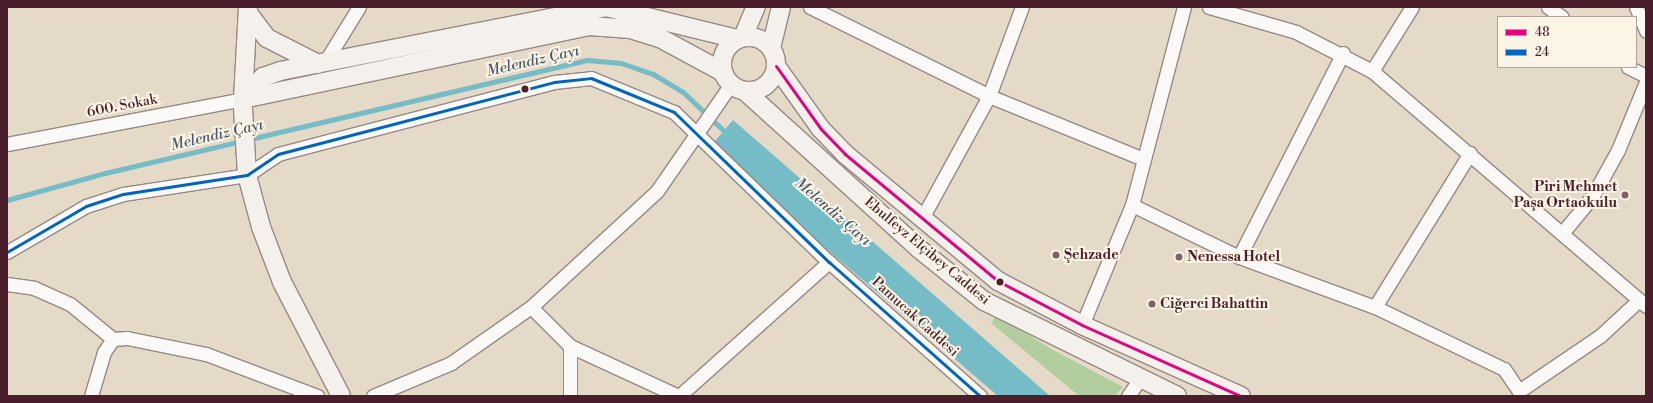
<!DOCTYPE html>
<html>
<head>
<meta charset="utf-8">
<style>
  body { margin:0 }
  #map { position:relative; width:1653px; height:403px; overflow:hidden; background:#e5d9c8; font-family:"Libre Bodoni",serif }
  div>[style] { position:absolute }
  .green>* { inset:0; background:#b2ce9e }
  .water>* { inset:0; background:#76bcc6 }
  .stream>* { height:5px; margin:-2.5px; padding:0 2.5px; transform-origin:2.5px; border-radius:2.5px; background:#76bcc6 }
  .roads { filter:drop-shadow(1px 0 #968983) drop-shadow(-1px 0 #968983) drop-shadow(0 1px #968983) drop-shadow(0 -1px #968983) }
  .street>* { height:13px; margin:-6.5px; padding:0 6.5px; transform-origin:6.5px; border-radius:6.5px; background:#fbf9f7 }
  .secondary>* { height:18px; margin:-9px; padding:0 9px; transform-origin:9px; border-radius:9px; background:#f4f1ec }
  .secondary>.ring { margin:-9px; padding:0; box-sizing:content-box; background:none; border:18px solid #f4f1ec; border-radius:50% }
  .bus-1>* { height:3px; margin:-1.5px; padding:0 1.5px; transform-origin:1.5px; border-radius:1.5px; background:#e5007d }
  .bus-2>* { height:3px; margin:-1.5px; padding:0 1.5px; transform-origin:1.5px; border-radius:1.5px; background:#0065bd }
  .dots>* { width:11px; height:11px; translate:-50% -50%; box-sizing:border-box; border:2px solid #fcf5e5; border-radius:50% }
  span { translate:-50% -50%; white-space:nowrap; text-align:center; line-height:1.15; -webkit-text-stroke:4px #fcf5e5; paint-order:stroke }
  .street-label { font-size:14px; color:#4a1f2b }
  .poi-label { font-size:14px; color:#4a1f2b; font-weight:700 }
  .right { translate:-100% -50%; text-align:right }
  .left { translate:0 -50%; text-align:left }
  .water-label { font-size:15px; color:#495969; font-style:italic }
  .frame { position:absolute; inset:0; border:8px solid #4a1f2b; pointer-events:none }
  .legend { position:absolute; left:1497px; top:16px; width:140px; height:52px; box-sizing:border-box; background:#fcf5e5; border:1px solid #b59f9b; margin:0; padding:5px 7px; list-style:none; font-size:12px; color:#4a1f2b }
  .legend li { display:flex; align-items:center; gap:8px; height:20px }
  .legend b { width:20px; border:1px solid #b59f9b }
</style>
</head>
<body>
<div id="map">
  <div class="green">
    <i style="clip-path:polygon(996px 315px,1053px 350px,1123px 387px,1115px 396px,1079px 396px,991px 323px)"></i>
  </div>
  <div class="water">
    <i style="clip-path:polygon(733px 120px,1050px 396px,998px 396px,709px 148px)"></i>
  </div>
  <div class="stream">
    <i style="left:7px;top:200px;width:102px;rotate:-15.4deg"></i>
    <i style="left:105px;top:173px;width:495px;rotate:-13.2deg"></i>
    <i style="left:587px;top:60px;width:34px;rotate:5deg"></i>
    <i style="left:621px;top:63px;width:34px;rotate:19deg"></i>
    <i style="left:653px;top:74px;width:35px;rotate:31deg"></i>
    <i style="left:683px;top:92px;width:61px;rotate:43.7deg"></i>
  </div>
  <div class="roads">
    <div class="street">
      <i style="left:810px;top:7px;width:200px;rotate:26.4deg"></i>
      <i style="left:989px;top:96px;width:166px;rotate:22.2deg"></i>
      <i style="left:1209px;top:7px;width:91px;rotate:16deg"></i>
      <i style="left:1296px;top:32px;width:85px;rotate:27.2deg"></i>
      <i style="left:1372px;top:71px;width:361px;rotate:40.6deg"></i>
      <i style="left:1548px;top:7px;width:17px;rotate:36deg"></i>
      <i style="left:1636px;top:7px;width:26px;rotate:67deg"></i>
      <i style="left:325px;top:62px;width:65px;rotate:-58.3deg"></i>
      <i style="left:1628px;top:67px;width:20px;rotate:27deg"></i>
      <i style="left:1372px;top:71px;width:75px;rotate:-58deg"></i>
      <i style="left:7px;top:144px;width:240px;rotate:-10.8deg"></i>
      <i style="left:243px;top:99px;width:8px;rotate:90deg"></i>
      <i style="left:1470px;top:153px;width:181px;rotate:121.7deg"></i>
      <i style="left:1375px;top:307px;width:143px;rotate:25.7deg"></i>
      <i style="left:1504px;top:369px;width:27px;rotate:56deg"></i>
      <i style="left:1519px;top:391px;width:98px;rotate:-34.2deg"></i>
      <i style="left:1600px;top:336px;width:53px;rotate:-42.7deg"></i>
      <i style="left:1132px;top:205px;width:119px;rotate:25.9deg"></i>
      <i style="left:1239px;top:257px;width:145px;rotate:20.2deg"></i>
      <i style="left:921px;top:220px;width:141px;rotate:-61.3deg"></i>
      <i style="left:989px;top:96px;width:95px;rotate:-69.7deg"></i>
      <i style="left:1563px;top:232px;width:45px;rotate:-50.4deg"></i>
      <i style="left:1592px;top:197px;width:54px;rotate:-61deg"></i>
      <i style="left:1618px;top:150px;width:74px;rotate:-67.6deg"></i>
      <i style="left:7px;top:252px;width:91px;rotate:-30.2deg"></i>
      <i style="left:86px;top:206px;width:39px;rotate:-18deg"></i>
      <i style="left:123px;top:194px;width:125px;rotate:-8.7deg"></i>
      <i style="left:247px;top:175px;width:37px;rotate:-34deg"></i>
      <i style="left:278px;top:154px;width:285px;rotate:-14.6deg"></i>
      <i style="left:554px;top:82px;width:37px;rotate:-6deg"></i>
      <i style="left:591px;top:78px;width:90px;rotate:22.3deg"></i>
      <i style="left:674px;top:112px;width:216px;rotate:44.1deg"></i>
      <i style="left:829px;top:262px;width:202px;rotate:41.6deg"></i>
      <i style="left:1239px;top:257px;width:229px;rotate:-63deg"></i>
      <i style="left:7px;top:284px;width:27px;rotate:8deg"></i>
      <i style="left:34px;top:288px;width:39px;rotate:24deg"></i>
      <i style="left:70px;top:304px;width:55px;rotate:39.1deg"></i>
      <i style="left:113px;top:339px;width:14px;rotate:-4deg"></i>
      <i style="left:127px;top:338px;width:81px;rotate:11.4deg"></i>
      <i style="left:206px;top:354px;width:119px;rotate:20.7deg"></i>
      <i style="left:531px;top:307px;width:55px;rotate:45deg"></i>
      <i style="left:570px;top:346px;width:119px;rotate:24.8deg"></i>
      <i style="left:1082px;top:325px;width:130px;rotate:-67.4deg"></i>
      <i style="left:1132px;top:205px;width:205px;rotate:-75.3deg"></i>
      <i style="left:91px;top:396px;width:46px;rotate:-73.5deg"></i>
      <i style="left:104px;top:352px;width:16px;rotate:-55deg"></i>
      <i style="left:373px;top:396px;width:85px;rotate:-22.9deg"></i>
      <i style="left:451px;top:363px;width:98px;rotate:-35deg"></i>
      <i style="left:531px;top:307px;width:171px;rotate:-42.6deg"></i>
      <i style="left:657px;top:191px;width:130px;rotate:-55.3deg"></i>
      <i style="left:570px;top:396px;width:50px;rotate:-90deg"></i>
      <i style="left:679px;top:396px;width:201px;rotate:-41.8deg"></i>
      <i style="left:1128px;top:396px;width:19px;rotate:-55deg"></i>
    </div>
    <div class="secondary">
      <i style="left:248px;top:13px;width:31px;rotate:53deg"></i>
      <i style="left:267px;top:38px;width:57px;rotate:27deg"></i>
      <i style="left:743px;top:37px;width:33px;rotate:-67deg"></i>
      <i class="ring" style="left:722px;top:37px;width:36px;height:36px"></i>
      <i style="left:771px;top:48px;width:42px;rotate:-76.3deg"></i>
      <i style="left:776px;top:66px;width:77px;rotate:54.5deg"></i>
      <i style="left:821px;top:129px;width:35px;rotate:46deg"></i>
      <i style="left:845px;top:154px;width:199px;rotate:39.7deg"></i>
      <i style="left:998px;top:281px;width:95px;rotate:27.6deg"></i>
      <i style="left:1082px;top:325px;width:174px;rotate:24.1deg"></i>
      <i style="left:745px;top:91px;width:234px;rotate:42.2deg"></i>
      <i style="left:918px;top:248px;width:85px;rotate:38.8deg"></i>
      <i style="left:984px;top:301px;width:215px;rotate:26.2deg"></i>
      <i style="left:243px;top:99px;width:30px;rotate:-48deg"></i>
      <i style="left:263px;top:77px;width:18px;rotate:-19deg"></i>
      <i style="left:280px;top:71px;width:332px;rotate:-11.1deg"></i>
      <i style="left:606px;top:7px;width:135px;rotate:13.7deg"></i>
      <i style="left:243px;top:99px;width:354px;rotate:-11.9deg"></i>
      <i style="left:589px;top:26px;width:41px;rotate:4.2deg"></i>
      <i style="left:630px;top:29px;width:31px;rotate:17deg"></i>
      <i style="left:660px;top:38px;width:72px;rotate:28.4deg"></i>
      <i style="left:243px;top:99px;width:92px;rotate:-86.9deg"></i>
      <i style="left:243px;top:108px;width:67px;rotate:86.6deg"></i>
      <i style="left:247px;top:175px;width:54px;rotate:74.9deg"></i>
      <i style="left:261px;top:227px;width:59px;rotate:69.1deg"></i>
      <i style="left:282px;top:282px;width:128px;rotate:62.6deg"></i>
    </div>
  </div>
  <div class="bus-1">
    <i style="left:776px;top:66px;width:77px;rotate:54.5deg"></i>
    <i style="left:821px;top:129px;width:35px;rotate:46deg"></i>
    <i style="left:845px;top:154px;width:199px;rotate:39.7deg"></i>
    <i style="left:998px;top:281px;width:95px;rotate:27.6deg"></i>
    <i style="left:1082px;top:325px;width:174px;rotate:24.1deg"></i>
  </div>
  <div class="bus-2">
    <i style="left:7px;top:252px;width:91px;rotate:-30.2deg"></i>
    <i style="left:86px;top:206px;width:39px;rotate:-18deg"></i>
    <i style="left:123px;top:194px;width:125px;rotate:-8.7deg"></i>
    <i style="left:247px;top:175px;width:37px;rotate:-34deg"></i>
    <i style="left:278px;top:154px;width:285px;rotate:-14.6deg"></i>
    <i style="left:554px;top:82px;width:37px;rotate:-6deg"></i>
    <i style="left:591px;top:78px;width:90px;rotate:22.3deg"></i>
    <i style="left:674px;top:112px;width:216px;rotate:44.1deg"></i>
    <i style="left:829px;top:262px;width:202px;rotate:41.6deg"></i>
  </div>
  <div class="dots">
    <i style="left:525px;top:89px;background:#4a1f2b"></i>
    <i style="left:1625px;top:195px;background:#806062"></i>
    <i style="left:1056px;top:255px;background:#806062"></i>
    <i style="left:1179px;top:257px;background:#806062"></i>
    <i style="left:1000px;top:282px;background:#4a1f2b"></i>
    <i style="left:1152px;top:304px;background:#806062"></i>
  </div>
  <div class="street-label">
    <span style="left:122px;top:106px;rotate:-11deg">600. Sokak</span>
    <span style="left:927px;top:251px;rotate:40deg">Ebulfeyz Elçibey Caddesi</span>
    <span style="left:915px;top:317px;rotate:42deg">Pamucak Caddesi</span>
  </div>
  <div class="poi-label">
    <span class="right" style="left:1617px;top:195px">Piri Mehmet<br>Paşa Ortaokulu</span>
    <span class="left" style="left:1064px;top:255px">Şehzade</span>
    <span class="left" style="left:1187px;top:257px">Nenessa Hotel</span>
    <span class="left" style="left:1160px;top:304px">Ciğerci Bahattin</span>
  </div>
  <div class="water-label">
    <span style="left:533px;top:61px;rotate:-13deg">Melendiz Çayı</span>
    <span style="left:217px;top:135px;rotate:-13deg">Melendiz Çayı</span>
    <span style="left:833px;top:212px;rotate:41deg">Melendiz Çayı</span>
  </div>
  <div class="frame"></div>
  <ul class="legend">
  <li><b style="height:5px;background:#e5007d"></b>48</li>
  <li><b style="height:5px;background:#0065bd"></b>24</li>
  </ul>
</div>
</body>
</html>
